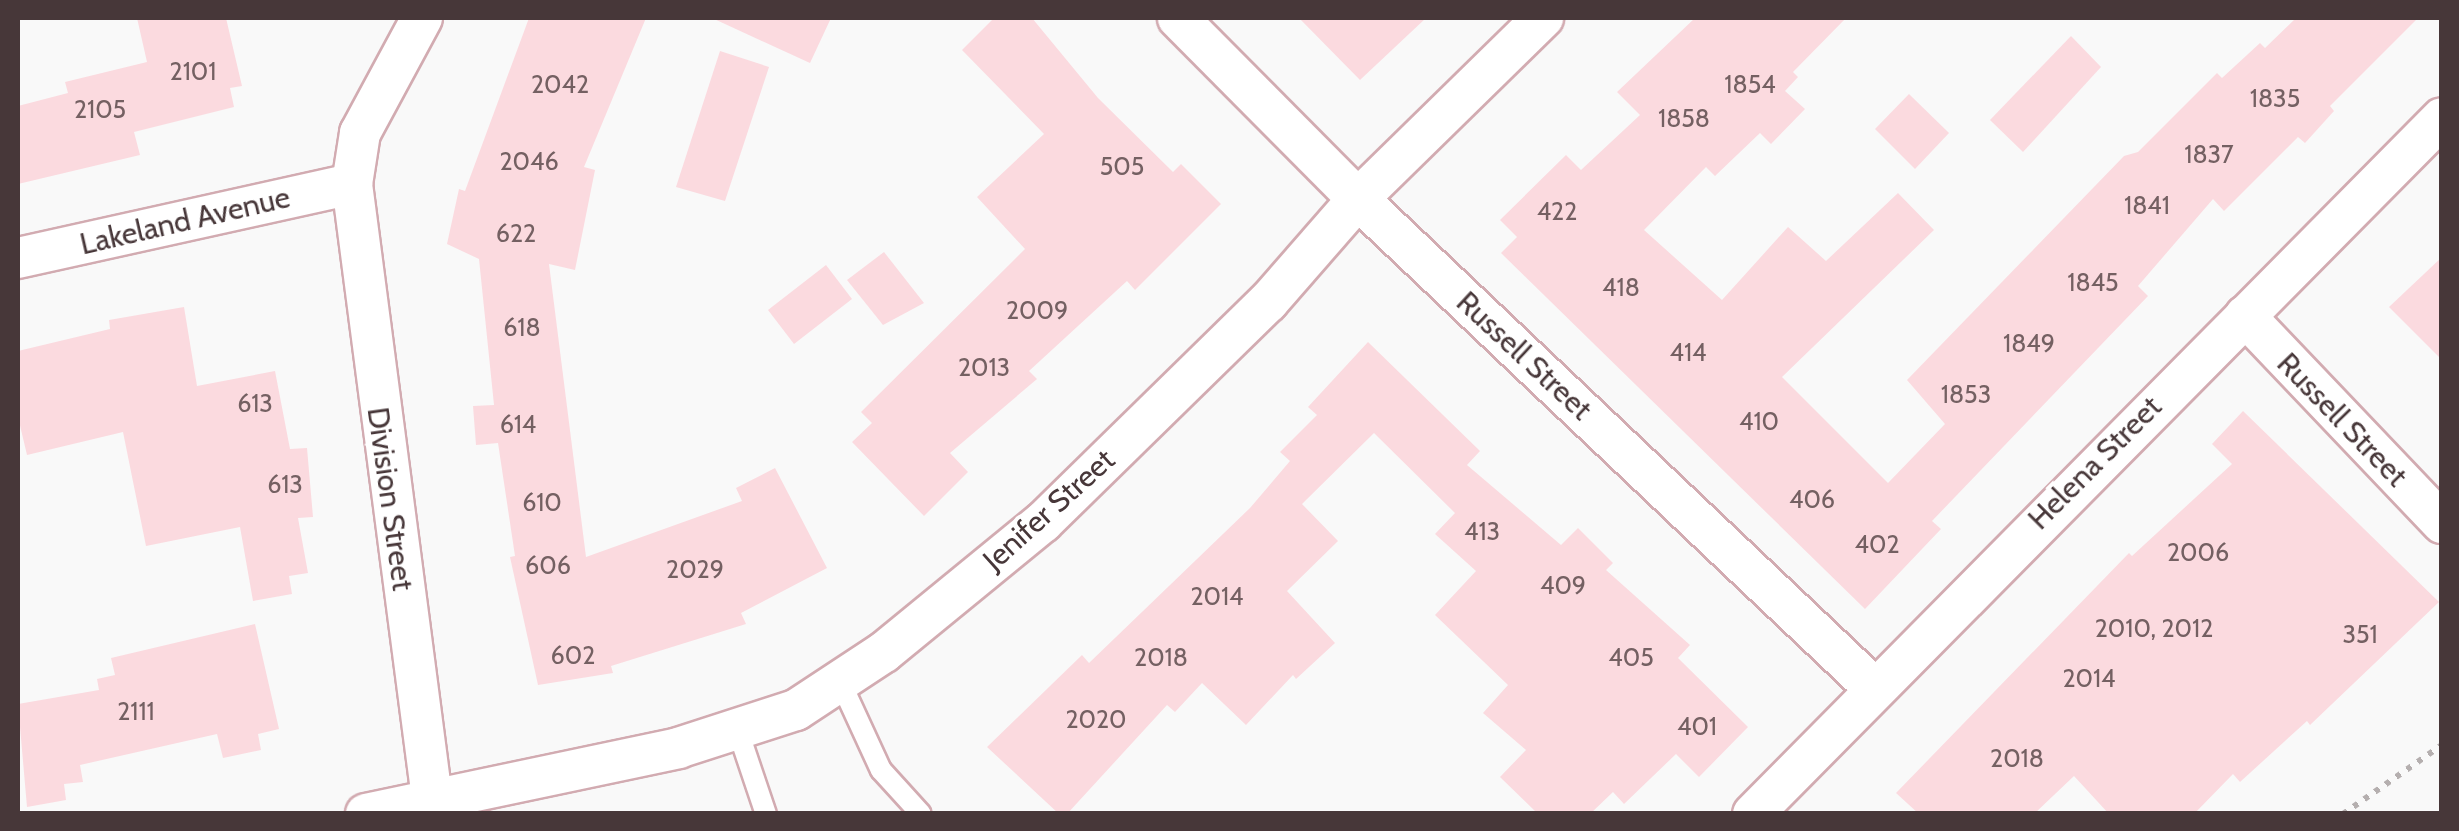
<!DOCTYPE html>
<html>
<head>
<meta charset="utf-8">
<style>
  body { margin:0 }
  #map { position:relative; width:2459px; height:831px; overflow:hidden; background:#f9f9f9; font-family:Cabin,sans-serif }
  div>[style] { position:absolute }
  .building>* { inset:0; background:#fbdadf }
  .path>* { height:6px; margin-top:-3px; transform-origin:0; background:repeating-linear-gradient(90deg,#b5afaf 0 5px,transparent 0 13px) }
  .roads { filter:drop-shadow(2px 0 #d2abb1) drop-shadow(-2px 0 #d2abb1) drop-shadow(0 2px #d2abb1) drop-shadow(0 -2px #d2abb1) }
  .service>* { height:20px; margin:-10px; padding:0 10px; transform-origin:10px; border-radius:10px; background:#fff }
  .minor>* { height:40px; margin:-20px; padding:0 20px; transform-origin:20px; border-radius:20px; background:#fff }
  span { translate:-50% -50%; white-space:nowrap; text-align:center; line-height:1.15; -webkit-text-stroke:8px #fff; paint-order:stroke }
  .number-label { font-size:25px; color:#746062 }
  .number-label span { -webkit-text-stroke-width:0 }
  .street-label { font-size:30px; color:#473739 }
  .frame { position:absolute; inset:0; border:20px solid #473739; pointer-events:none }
</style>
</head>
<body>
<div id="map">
  <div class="building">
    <i style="clip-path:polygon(137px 18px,226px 18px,242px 86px,230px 88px,234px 107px,134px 132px,140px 155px,18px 184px,18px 106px,68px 93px,65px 82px,147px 62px)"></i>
    <i style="clip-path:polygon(529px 18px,646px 18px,584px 167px,595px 170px,575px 270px,549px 264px,586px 557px,742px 501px,736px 488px,775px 468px,827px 568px,741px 613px,746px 624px,611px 666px,613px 673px,538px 685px,510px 557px,515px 556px,498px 443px,476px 445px,473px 406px,494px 405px,479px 259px,447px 244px,459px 189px,465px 191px)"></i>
    <i style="clip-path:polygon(712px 18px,831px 18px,810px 63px)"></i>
    <i style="clip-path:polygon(994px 18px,1032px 18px,1098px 98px,1173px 172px,1181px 164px,1221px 204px,1135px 290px,1127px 281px,1029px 371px,1037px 379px,950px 453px,968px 472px,924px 516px,852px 442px,872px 423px,861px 412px,1025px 249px,977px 197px,1044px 134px,962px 50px)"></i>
    <i style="clip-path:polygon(1299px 18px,1426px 18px,1360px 80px)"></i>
    <i style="clip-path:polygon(1695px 18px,1846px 18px,1793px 72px,1798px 77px,1785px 91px,1805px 109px,1771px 144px,1760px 133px,1715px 176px,1706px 167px,1644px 230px,1722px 300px,1788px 227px,1826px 261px,1898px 193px,1934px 230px,1782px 377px,1888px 483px,1945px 424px,1907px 380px,2124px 156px,2138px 152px,2217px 73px,2222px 78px,2260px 43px,2265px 48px,2296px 18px,2418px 18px,2330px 106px,2334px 111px,2305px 143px,2298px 137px,2224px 211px,2213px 199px,2138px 286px,2148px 296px,1932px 521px,1941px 529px,1865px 609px,1501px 253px,1517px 237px,1500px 220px,1566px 155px,1581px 170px,1640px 115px,1617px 92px)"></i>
    <i style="clip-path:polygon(2071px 36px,2101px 67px,2023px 152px,1990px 120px)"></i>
    <i style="clip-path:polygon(720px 51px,769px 67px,725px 201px,676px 187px)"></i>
    <i style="clip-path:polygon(1909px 94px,1949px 133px,1915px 169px,1875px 129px)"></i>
    <i style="clip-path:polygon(884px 252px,924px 303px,883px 325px,847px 280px)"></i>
    <i style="clip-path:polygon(2442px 257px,2442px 360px,2389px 307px)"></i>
    <i style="clip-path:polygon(826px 265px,852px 299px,794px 344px,768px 310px)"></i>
    <i style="clip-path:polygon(184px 307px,197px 386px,275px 371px,290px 449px,307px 448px,313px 517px,298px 518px,308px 573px,289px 576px,292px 594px,253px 601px,240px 527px,146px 546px,123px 432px,27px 455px,18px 417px,18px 351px,110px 329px,109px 320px)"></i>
    <i style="clip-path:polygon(1368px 342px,1480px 451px,1467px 465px,1561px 545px,1578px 528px,1613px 563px,1606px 570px,1690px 645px,1678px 658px,1748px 727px,1699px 777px,1676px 754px,1624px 804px,1613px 792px,1590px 814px,1538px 814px,1500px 777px,1526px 750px,1483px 713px,1508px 685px,1435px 615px,1476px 571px,1435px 534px,1455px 513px,1374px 433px,1302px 504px,1338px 541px,1287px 591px,1335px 643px,1296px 679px,1293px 675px,1246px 725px,1202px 683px,1175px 712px,1167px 705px,1067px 814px,1059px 814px,987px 747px,1082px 655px,1089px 663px,1250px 508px,1290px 461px,1280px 452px,1317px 415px,1308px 407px)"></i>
    <i style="clip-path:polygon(2243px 411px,2439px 602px,2310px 725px,2307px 721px,2240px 782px,2233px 774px,2194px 814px,2109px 814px,2074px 776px,2034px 814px,1919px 814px,1896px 793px,2129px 553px,2132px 556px,2232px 464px,2212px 444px)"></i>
    <i style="clip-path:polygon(255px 624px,279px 729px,258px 734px,261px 750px,223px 758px,217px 734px,80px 765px,83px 782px,64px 784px,66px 800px,27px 807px,18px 704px,99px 690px,97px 679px,115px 675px,111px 658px)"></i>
  </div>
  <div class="path">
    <i style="left:2343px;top:814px;width:121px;rotate:-34.9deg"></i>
  </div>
  <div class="roads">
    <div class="service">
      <i style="left:840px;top:681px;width:98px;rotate:65.3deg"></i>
      <i style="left:881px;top:770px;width:59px;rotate:47.7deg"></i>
      <i style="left:737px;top:728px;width:91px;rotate:71.4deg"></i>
    </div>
    <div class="minor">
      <i style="left:422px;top:18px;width:131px;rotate:118.3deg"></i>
      <i style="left:360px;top:133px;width:52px;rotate:98.9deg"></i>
      <i style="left:352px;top:184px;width:635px;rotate:82.58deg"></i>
      <i style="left:1178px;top:18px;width:255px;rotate:45.2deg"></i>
      <i style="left:1358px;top:199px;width:712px;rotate:43.46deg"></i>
      <i style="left:18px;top:258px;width:342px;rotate:-12.5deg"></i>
      <i style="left:2245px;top:316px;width:286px;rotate:46.4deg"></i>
      <i style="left:366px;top:814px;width:319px;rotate:-11.9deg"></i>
      <i style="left:678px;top:748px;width:124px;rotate:-17.9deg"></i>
      <i style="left:796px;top:710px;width:105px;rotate:-33.4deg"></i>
      <i style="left:884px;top:652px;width:205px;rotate:-39.3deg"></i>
      <i style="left:1043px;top:522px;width:315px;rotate:-44.4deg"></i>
      <i style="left:1268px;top:302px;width:137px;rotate:-48.9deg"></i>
      <i style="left:1358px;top:199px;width:259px;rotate:-44.4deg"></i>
      <i style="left:1753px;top:814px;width:979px;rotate:-45.29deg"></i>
    </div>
  </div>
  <div class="number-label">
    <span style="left:193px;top:71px">2101</span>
    <span style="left:560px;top:84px">2042</span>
    <span style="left:1750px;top:84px">1854</span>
    <span style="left:2275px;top:98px">1835</span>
    <span style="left:100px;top:109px">2105</span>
    <span style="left:1684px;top:118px">1858</span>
    <span style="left:2209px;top:154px">1837</span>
    <span style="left:529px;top:161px">2046</span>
    <span style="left:1122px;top:166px">505</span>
    <span style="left:2147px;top:205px">1841</span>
    <span style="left:1557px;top:211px">422</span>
    <span style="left:516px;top:233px">622</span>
    <span style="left:2093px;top:282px">1845</span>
    <span style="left:1621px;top:287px">418</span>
    <span style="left:1037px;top:310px">2009</span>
    <span style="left:522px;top:327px">618</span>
    <span style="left:2029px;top:343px">1849</span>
    <span style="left:1688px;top:352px">414</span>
    <span style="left:984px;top:367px">2013</span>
    <span style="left:1966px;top:394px">1853</span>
    <span style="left:255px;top:403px">613</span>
    <span style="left:1759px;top:421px">410</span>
    <span style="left:518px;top:424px">614</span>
    <span style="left:285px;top:484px">613</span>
    <span style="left:1812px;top:499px">406</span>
    <span style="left:542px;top:502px">610</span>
    <span style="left:1482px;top:531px">413</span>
    <span style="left:1877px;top:544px">402</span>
    <span style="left:2198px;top:552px">2006</span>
    <span style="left:548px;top:565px">606</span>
    <span style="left:695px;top:569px">2029</span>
    <span style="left:1563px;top:585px">409</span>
    <span style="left:1217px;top:596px">2014</span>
    <span style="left:2154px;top:628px">2010, 2012</span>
    <span style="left:2360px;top:634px">351</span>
    <span style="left:573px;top:655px">602</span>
    <span style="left:1161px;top:657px">2018</span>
    <span style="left:1631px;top:657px">405</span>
    <span style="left:2089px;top:678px">2014</span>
    <span style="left:136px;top:711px">2111</span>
    <span style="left:1096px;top:719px">2020</span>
    <span style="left:1697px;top:726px">401</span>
    <span style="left:2017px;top:758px">2018</span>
  </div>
  <div class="street-label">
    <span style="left:185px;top:221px;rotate:-13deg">Lakeland Avenue</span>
    <span style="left:1524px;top:356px;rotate:43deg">Russell Street</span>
    <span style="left:2342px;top:420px;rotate:46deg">Russell Street</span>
    <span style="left:2095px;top:463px;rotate:-45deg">Helena Street</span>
    <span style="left:390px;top:499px;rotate:82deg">Division Street</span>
    <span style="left:1049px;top:510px;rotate:-42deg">Jenifer Street</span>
  </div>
  <div class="frame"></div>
</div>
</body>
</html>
